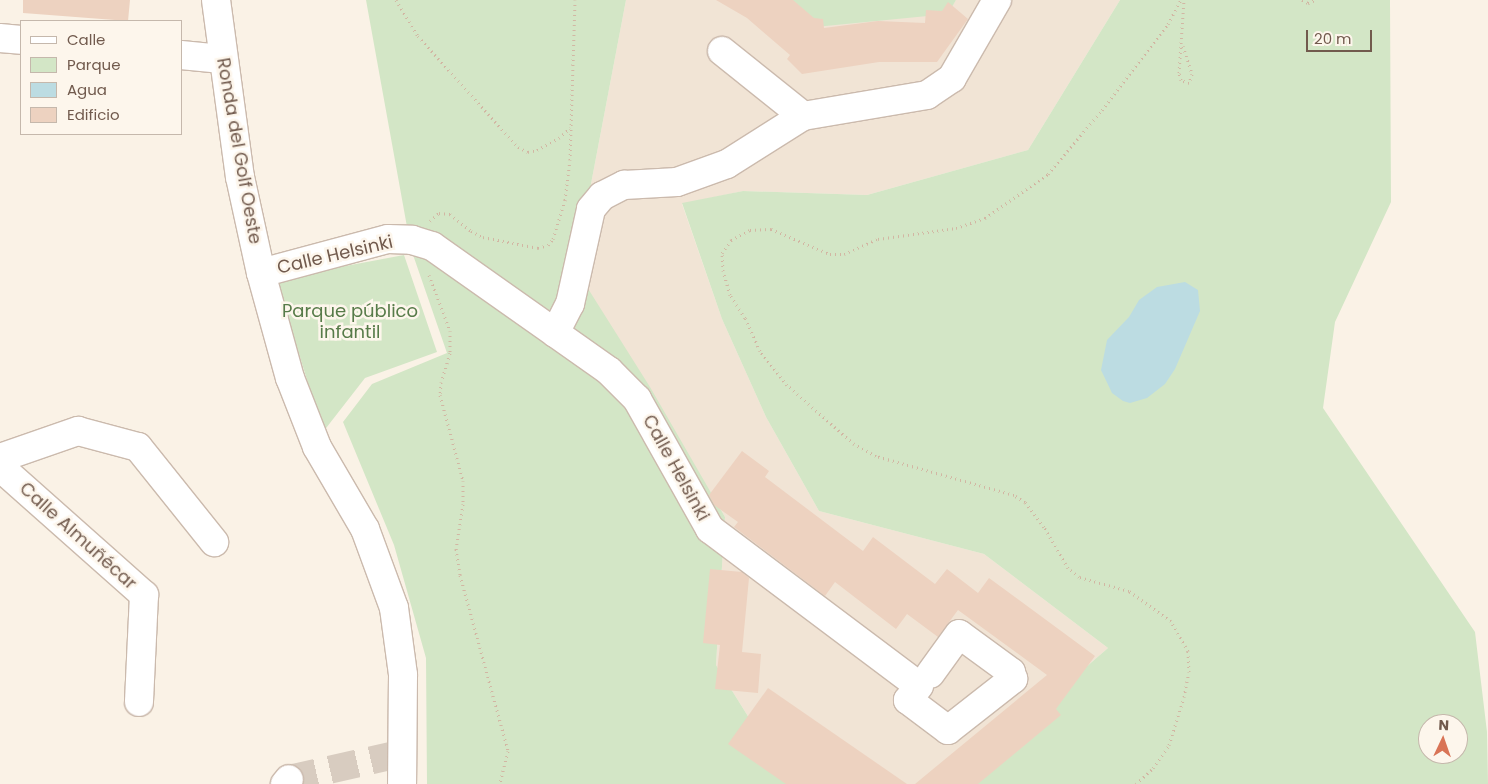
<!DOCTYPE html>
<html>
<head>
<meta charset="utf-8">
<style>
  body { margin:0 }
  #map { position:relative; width:1488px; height:784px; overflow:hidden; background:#faf2e6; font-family:Poppins,sans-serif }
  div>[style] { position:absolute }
  .residential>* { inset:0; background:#f1e4d5 }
  .green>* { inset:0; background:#d3e6c6 }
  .water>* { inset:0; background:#bcdce2 }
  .building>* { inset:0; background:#edd2c0 }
  .minor-tunnel>* { height:28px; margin-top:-14px; transform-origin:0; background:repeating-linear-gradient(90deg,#d8ccc0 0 28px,transparent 0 42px) }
  .path>* { height:3px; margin-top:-1.5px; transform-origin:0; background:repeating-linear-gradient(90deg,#d2b6a3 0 1px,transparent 0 5px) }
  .roads { filter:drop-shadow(1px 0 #cbbaad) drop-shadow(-1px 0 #cbbaad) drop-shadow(0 1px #cbbaad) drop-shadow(0 -1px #cbbaad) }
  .minor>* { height:28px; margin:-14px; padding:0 14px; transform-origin:14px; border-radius:14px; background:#fff }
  span { translate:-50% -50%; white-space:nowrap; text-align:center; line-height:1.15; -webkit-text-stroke:5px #fdf6ec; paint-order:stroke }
  .street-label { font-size:18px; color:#715a4d }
  .park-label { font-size:18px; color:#577b49 }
  .legend { position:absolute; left:20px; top:20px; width:162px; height:115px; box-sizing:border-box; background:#fdf6ec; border:1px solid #c5b8ac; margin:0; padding:6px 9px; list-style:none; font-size:15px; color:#715a4d }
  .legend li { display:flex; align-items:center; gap:10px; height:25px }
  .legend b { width:25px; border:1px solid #c5b8ac }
  .north { position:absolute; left:1418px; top:714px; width:50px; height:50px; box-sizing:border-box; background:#fdf6ec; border:1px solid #c5b8ac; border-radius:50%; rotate:3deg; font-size:14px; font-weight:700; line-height:20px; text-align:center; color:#715a4d }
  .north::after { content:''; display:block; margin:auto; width:18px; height:22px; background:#d97456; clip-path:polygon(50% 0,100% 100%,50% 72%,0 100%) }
  .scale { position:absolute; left:1306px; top:30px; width:66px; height:22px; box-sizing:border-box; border:2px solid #715a4d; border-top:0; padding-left:6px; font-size:15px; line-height:18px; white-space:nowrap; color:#715a4d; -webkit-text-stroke:4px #fdf6ec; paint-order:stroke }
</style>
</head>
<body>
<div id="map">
  <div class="residential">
    <i style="clip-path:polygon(626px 0,765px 0,947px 14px,956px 0,1120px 0,1028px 150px,867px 195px,743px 191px,682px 204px,722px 319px,766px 417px,819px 511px,984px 554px,1108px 648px,951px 784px,813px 784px,777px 763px,716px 665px,725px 517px,575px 268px)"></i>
  </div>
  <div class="green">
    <i style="clip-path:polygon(366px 0,626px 0,575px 268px,650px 387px,725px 517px,716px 665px,777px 763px,813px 784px,427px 784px,426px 658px,394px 545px,343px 422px,372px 384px,447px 353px,411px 249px)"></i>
    <i style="clip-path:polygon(765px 0,956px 0,948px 14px,815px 27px)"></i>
    <i style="clip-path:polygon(evenodd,1120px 0,1390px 0,1391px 202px,1335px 322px,1323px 408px,1475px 632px,1487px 732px,1488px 784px,951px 784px,1108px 648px,984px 554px,819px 511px,766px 417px,722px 319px,682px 203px,743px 191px,867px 195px,1028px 150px,1120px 0,1428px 724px,1458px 724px,1458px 754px,1428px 754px,1428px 724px)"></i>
    <i style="clip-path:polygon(404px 255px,437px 352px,365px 378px,323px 432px,276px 279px)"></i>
  </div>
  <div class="water">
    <i style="clip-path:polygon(1185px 282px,1198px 290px,1200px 311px,1175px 369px,1165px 384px,1147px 398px,1130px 403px,1123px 401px,1112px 393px,1101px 370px,1107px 340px,1129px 317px,1139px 300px,1157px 287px)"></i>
  </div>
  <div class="building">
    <i style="clip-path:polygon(23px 0,130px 0,128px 21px,23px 13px)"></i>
    <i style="clip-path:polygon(716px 0,793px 0,814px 18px,823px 19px,824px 28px,878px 21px,925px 23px,926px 10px,942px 11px,948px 2px,968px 19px,937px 62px,879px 62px,802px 74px,787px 59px,790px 55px,747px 18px)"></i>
    <i style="clip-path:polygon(742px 451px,769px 471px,765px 477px,863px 551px,873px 537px,935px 584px,947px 569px,978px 593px,989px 578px,1095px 656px,1056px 709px,1061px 715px,978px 784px,915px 784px,1047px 675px,958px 610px,938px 637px,907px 614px,896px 629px,835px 582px,825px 596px,734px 527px,738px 522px,714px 505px,709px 495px)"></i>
    <i style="clip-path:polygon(710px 569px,742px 572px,749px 578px,742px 652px,761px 654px,758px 693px,715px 689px,720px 645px,703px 643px)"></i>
    <i style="clip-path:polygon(768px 688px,907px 784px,786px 784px,728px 744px)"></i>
  </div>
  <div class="minor-tunnel">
    <i style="left:289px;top:779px;width:117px;rotate:-12.8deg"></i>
  </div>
  <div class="path">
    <i style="left:396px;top:0;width:42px;rotate:58.6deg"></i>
    <i style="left:418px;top:36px;width:149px;rotate:48deg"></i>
    <i style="left:518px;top:147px;width:11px;rotate:27deg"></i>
    <i style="left:528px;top:152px;width:9px;rotate:-13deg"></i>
    <i style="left:537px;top:150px;width:25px;rotate:-29deg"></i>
    <i style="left:559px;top:138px;width:15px;rotate:-42deg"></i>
    <i style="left:1302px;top:0;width:7px;rotate:27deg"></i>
    <i style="left:1308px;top:3px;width:8px;rotate:-23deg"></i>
    <i style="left:1183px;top:46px;width:29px;rotate:72deg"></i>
    <i style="left:1192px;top:74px;width:9px;rotate:108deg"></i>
    <i style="left:1189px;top:83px;width:9px;rotate:-159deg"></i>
    <i style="left:1181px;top:80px;width:7px;rotate:-106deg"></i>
    <i style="left:1179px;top:73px;width:73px;rotate:-86.1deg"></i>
    <i style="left:430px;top:221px;width:12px;rotate:-42deg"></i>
    <i style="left:439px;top:213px;width:11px;rotate:5deg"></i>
    <i style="left:450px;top:214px;width:27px;rotate:39deg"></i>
    <i style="left:471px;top:231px;width:13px;rotate:27deg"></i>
    <i style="left:483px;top:237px;width:56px;rotate:11.3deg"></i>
    <i style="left:538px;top:248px;width:10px;rotate:-17deg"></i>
    <i style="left:548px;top:245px;width:8px;rotate:-50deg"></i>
    <i style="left:553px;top:239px;width:41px;rotate:-72.9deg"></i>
    <i style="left:565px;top:200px;width:40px;rotate:-82.9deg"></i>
    <i style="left:570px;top:160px;width:160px;rotate:-88.2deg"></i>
    <i style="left:429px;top:275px;width:60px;rotate:69.4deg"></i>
    <i style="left:450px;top:331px;width:22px;rotate:90deg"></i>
    <i style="left:450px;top:353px;width:30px;rotate:107deg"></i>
    <i style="left:441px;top:382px;width:13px;rotate:94deg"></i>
    <i style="left:440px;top:395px;width:89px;rotate:75deg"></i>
    <i style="left:463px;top:481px;width:23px;rotate:90deg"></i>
    <i style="left:463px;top:504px;width:46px;rotate:98.8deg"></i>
    <i style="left:456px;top:549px;width:26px;rotate:81deg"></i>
    <i style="left:460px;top:575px;width:182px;rotate:74.7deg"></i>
    <i style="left:508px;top:751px;width:34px;rotate:104deg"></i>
    <i style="left:1136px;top:784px;width:23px;rotate:-43deg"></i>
    <i style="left:1153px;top:768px;width:28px;rotate:-55deg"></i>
    <i style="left:1169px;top:745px;width:50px;rotate:-72.6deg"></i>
    <i style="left:1184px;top:697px;width:25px;rotate:-79deg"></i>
    <i style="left:1189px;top:672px;width:21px;rotate:-93deg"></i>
    <i style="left:1188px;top:651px;width:34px;rotate:-120deg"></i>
    <i style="left:1171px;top:621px;width:52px;rotate:-144.5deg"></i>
    <i style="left:1129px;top:591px;width:52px;rotate:-164.4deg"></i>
    <i style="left:1079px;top:577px;width:14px;rotate:-141deg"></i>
    <i style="left:1068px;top:568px;width:48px;rotate:-120.3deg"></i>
    <i style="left:1044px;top:527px;width:31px;rotate:-127deg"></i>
    <i style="left:1025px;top:502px;width:13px;rotate:-148deg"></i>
    <i style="left:1014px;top:495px;width:143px;rotate:-164.2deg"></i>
    <i style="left:876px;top:456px;width:25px;rotate:-151deg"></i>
    <i style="left:854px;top:444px;width:89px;rotate:-138.6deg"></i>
    <i style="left:787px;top:385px;width:43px;rotate:-128.5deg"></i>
    <i style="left:760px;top:351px;width:36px;rotate:-114deg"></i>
    <i style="left:745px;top:318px;width:27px;rotate:-123deg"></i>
    <i style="left:730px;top:295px;width:25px;rotate:-106deg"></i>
    <i style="left:723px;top:271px;width:18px;rotate:-93deg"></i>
    <i style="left:722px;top:253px;width:16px;rotate:-55deg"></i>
    <i style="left:731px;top:240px;width:21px;rotate:-28deg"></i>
    <i style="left:750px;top:230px;width:21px;rotate:-3deg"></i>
    <i style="left:771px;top:229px;width:64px;rotate:23deg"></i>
    <i style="left:830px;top:254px;width:14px"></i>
    <i style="left:844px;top:254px;width:37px;rotate:-24deg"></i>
    <i style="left:878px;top:239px;width:79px;rotate:-8deg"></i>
    <i style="left:956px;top:228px;width:31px;rotate:-19deg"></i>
    <i style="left:985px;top:218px;width:77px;rotate:-34.9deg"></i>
    <i style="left:1048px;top:174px;width:84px;rotate:-49.8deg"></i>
    <i style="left:1102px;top:110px;width:108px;rotate:-52.5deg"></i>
    <i style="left:1168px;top:24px;width:27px;rotate:-62deg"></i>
  </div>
  <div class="roads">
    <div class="minor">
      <i style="left:216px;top:0;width:179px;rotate:82.3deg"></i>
      <i style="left:240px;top:177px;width:98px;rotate:77.7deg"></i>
      <i style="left:261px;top:273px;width:109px;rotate:74.6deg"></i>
      <i style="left:290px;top:378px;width:74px;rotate:68.6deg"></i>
      <i style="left:317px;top:447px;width:95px;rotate:59.7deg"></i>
      <i style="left:365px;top:529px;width:84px;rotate:69.8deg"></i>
      <i style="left:394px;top:608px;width:68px;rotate:82.3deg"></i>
      <i style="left:403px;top:675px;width:109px;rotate:90.5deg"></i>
      <i style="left:0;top:38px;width:21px;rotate:5deg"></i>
      <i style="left:722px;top:51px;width:104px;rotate:38.7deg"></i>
      <i style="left:181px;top:55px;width:41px;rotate:5.6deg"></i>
      <i style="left:261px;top:273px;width:131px;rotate:-15deg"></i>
      <i style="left:388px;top:239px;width:24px;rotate:2deg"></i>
      <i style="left:412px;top:240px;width:21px;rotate:17deg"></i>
      <i style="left:432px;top:246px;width:217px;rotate:35.2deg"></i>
      <i style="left:609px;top:371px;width:40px;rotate:45deg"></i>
      <i style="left:637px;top:399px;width:149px;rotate:60.7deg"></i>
      <i style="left:710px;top:529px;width:261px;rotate:36.9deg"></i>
      <i style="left:919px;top:686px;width:18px;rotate:128deg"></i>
      <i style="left:908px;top:700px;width:50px;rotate:36.9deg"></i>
      <i style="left:948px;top:730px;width:83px;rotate:-38.1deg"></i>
      <i style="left:1013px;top:679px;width:7px;rotate:-106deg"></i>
      <i style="left:1011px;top:672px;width:64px;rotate:-143.8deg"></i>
      <i style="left:959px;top:634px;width:49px;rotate:125.9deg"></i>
      <i style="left:555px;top:333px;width:33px;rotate:-63deg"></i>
      <i style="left:570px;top:304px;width:97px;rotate:-77.5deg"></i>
      <i style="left:591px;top:209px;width:17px;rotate:-50deg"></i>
      <i style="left:602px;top:196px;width:25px;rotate:-27deg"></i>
      <i style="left:624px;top:185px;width:53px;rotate:-3.2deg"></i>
      <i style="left:677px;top:182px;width:53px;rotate:-19.8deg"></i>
      <i style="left:727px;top:164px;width:90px;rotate:-32.3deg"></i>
      <i style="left:803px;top:116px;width:126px;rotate:-9.6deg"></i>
      <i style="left:927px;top:95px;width:30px;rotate:-34deg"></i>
      <i style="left:952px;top:78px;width:90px;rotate:-60deg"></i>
      <i style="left:0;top:458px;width:83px;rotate:-19.1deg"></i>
      <i style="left:78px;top:431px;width:62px;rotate:14.9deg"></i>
      <i style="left:138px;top:447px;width:122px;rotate:51.3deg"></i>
      <i style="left:0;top:467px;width:193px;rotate:41.6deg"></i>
      <i style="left:144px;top:595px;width:107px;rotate:92.7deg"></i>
      <i style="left:285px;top:784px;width:6px;rotate:-51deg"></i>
    </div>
  </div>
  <div class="street-label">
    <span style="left:239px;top:151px;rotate:80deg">Ronda del Golf Oeste</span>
    <span style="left:335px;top:255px;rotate:-13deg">Calle Helsinki</span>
    <span style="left:676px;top:468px;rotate:61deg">Calle Helsinki</span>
    <span style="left:78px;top:536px;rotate:42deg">Calle Almuñécar</span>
  </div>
  <div class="park-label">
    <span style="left:350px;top:322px">Parque público<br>infantil</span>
  </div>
  <ul class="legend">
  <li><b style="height:6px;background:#fff"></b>Calle</li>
  <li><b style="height:14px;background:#d3e6c6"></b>Parque</li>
  <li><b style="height:14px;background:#bcdce2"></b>Agua</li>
  <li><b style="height:14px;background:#edd2c0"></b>Edificio</li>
  </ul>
  <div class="north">N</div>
  <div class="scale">20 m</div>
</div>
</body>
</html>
